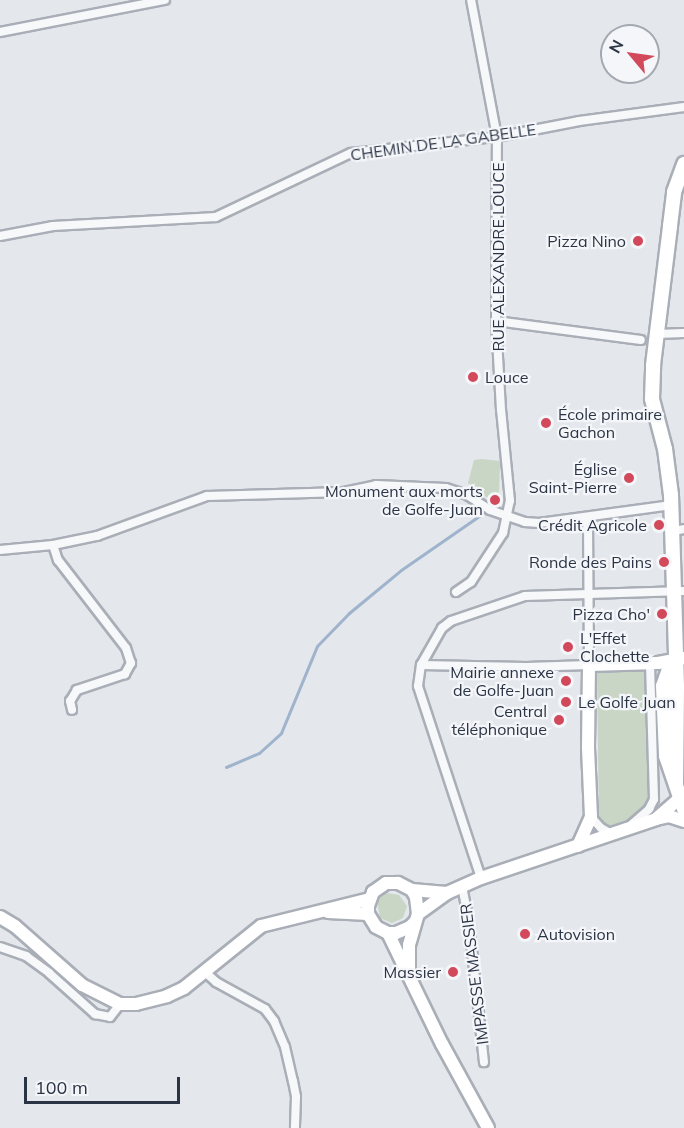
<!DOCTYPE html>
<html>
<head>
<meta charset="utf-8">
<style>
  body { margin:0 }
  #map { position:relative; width:684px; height:1128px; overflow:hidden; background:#e4e7ec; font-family:Mulish,sans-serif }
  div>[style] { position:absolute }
  .green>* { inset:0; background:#c9d6c5 }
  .stream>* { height:3px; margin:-1.5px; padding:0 1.5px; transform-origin:1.5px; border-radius:1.5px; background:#9fb4cc }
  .roads { filter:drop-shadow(2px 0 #a9aeb7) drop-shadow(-2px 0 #a9aeb7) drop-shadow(0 2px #a9aeb7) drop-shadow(0 -2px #a9aeb7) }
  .street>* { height:8px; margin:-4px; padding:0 4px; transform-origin:4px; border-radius:4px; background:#f7f8fa }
  .secondary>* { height:12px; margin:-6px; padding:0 6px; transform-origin:6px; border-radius:6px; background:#fff }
  .primary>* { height:14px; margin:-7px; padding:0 7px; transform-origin:7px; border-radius:7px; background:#fff }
  .dots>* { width:16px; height:16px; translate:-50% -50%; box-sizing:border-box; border:3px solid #f4f6f9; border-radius:50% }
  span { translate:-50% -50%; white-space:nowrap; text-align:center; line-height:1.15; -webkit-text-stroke:4.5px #f4f6f9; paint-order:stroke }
  .street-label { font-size:16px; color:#2b3445 }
  .poi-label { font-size:16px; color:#2b3445 }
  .right { translate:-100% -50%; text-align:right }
  .left { translate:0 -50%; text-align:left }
  .north { position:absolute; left:600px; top:24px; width:60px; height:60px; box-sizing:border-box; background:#f4f6f9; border:2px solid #a4a8b1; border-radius:50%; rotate:299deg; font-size:16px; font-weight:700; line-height:24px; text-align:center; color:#2b3445 }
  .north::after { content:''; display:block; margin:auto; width:21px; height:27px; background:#d1495b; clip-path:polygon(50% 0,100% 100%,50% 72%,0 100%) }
  .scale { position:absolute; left:24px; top:1077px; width:156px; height:27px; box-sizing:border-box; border:3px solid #2b3445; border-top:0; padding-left:8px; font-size:18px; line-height:21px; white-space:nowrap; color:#2b3445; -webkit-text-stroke:4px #f4f6f9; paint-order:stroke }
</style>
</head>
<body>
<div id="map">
  <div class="green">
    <i style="clip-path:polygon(482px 459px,500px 461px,499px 496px,491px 501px,468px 483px,474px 460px)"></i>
    <i style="clip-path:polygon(646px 670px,649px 801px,635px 818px,606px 827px,599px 822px,597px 673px)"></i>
    <i style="clip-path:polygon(387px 893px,399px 895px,407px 906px,403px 918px,392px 923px,380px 918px,377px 900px)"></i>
  </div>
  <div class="stream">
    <i style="left:226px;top:767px;width:36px;rotate:-23deg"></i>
    <i style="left:259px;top:753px;width:30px;rotate:-42deg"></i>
    <i style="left:281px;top:733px;width:94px;rotate:-67.5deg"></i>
    <i style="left:317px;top:646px;width:46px;rotate:-45.9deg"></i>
    <i style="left:349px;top:613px;width:67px;rotate:-39.6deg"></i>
    <i style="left:401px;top:570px;width:98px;rotate:-34.7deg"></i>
  </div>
  <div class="roads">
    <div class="street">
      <i style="left:0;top:32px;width:168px;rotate:-11deg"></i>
      <i style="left:0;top:236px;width:54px;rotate:-10.7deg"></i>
      <i style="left:53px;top:226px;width:163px;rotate:-3.2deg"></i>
      <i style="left:216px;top:217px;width:149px;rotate:-25.4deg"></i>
      <i style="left:351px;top:153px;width:147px;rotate:-6.3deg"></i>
      <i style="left:497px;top:137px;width:84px;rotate:-11deg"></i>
      <i style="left:579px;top:121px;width:106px;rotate:-7.6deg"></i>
      <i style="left:496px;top:321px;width:146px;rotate:7.5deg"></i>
      <i style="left:657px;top:334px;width:27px;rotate:-2deg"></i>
      <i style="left:673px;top:531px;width:11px;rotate:-10deg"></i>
      <i style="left:53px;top:545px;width:16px;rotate:72deg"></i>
      <i style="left:58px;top:560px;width:111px;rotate:52.3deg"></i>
      <i style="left:126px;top:648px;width:16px;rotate:72deg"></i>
      <i style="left:131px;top:663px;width:13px;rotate:119deg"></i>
      <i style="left:125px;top:674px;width:51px;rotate:161.6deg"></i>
      <i style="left:77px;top:690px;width:13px;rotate:122deg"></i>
      <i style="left:70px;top:701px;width:9px;rotate:77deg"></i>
      <i style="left:0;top:550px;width:53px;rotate:-5.4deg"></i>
      <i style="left:53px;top:545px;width:45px;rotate:-11.6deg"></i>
      <i style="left:97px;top:536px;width:117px;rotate:-20deg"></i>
      <i style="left:207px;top:496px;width:137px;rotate:-1.7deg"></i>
      <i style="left:344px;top:492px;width:33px;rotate:-12deg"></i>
      <i style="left:376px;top:485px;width:70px;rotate:2.5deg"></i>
      <i style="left:446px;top:488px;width:22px;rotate:18deg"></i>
      <i style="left:467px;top:495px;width:27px;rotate:33deg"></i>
      <i style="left:490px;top:510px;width:37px;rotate:19deg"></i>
      <i style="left:525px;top:522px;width:14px;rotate:4deg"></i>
      <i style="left:539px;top:523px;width:134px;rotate:-7.7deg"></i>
      <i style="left:456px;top:592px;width:18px;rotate:-34deg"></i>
      <i style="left:471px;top:582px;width:59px;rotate:-56.9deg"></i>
      <i style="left:503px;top:533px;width:33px;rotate:-78deg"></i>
      <i style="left:510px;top:501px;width:91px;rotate:-95.6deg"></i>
      <i style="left:501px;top:410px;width:89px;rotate:-93.2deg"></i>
      <i style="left:496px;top:321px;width:184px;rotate:-89.7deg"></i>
      <i style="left:497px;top:137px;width:139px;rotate:-100.7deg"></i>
      <i style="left:421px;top:665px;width:105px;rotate:1.1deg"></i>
      <i style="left:526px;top:667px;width:63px;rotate:-1.8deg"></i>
      <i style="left:589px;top:665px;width:148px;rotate:-90.4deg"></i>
      <i style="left:591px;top:817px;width:15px;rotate:48deg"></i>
      <i style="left:601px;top:828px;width:14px;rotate:30deg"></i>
      <i style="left:632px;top:824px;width:23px;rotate:-41deg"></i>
      <i style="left:649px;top:809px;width:11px;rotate:-63deg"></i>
      <i style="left:654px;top:799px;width:135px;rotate:-91.7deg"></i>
      <i style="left:481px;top:878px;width:202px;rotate:-108.2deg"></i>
      <i style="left:418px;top:686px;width:21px;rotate:-82deg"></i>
      <i style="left:421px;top:665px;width:43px;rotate:-60.4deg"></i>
      <i style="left:442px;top:628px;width:11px;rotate:-38deg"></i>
      <i style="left:451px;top:621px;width:78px;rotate:-18.7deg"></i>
      <i style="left:525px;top:596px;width:159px;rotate:-1.8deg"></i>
      <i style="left:462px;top:886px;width:37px;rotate:79deg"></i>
      <i style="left:469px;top:922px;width:141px;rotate:83.9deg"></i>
      <i style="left:0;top:947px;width:28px;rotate:19deg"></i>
      <i style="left:26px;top:956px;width:29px;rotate:36deg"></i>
      <i style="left:49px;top:973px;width:62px;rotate:41.7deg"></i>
      <i style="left:95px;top:1014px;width:15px;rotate:11deg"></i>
      <i style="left:110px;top:1017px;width:16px;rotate:-52deg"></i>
      <i style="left:205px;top:972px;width:15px;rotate:42deg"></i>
      <i style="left:216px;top:982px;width:56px;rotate:28.9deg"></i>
      <i style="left:265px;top:1009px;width:15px;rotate:53deg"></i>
      <i style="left:274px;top:1021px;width:28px;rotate:67deg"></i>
      <i style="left:285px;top:1047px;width:35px;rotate:77deg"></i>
      <i style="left:293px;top:1081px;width:16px;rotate:79deg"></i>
      <i style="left:296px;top:1097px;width:31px;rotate:92deg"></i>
    </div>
    <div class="secondary">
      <i style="left:657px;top:818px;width:32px;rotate:-41deg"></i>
      <i style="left:578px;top:846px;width:32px;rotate:-66deg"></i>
      <i style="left:591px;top:817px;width:70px;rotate:-92.5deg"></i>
      <i style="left:588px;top:747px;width:82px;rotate:-89.3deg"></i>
      <i style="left:589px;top:665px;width:69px;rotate:-1.7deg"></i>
      <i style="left:658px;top:663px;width:26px;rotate:-11deg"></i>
      <i style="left:412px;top:890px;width:35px;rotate:5deg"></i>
      <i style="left:328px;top:912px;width:40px;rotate:2.9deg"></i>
      <i style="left:418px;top:914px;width:36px;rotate:-36deg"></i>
      <i style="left:447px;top:893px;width:37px;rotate:-24deg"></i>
      <i style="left:481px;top:878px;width:185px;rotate:-18.6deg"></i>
      <i style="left:656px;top:819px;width:13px;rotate:-13deg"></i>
      <i style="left:669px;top:816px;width:16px;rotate:18deg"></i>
      <i style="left:0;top:917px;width:17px;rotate:31deg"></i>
      <i style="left:15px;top:926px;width:89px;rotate:41.4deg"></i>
      <i style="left:82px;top:985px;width:42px;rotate:26.6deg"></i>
      <i style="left:120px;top:1004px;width:16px"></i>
      <i style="left:136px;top:1004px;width:32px;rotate:-14deg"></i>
      <i style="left:167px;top:996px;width:19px;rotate:-25deg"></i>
      <i style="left:184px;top:988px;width:99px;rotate:-38.8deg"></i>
      <i style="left:261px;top:926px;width:112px;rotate:-13.9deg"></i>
      <i style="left:388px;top:933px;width:123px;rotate:64.1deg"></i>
      <i style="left:442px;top:1044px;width:96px;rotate:61.3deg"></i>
      <i style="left:409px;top:969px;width:24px;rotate:-90deg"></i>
      <i style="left:409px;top:945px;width:32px;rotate:-74deg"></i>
      <i style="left:418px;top:914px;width:17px;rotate:-97deg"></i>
      <i style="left:416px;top:897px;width:8px;rotate:-120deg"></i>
      <i style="left:412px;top:890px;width:16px;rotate:-153deg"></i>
      <i style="left:398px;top:883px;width:12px;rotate:180deg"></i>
      <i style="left:386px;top:883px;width:16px;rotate:145deg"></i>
      <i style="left:373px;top:892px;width:15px;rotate:110deg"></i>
      <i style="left:368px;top:906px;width:8px;rotate:90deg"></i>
      <i style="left:368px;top:914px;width:15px;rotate:58deg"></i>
      <i style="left:376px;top:927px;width:13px;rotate:27deg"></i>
      <i style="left:388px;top:933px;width:8px"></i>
      <i style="left:396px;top:933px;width:15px;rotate:-23deg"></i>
      <i style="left:410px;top:927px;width:7px;rotate:-45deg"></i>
    </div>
    <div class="primary">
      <i style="left:676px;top:660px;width:11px;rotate:128deg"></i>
      <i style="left:669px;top:669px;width:18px;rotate:109deg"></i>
      <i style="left:663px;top:686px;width:70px;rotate:87.5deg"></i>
      <i style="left:666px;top:756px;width:56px;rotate:71.2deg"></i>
      <i style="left:676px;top:784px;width:98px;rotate:-89.4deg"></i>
      <i style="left:677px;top:686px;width:191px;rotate:-91.8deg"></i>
      <i style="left:671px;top:495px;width:46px;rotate:-97.4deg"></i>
      <i style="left:665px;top:449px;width:52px;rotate:-104.6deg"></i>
      <i style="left:652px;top:399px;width:34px;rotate:-88deg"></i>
      <i style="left:653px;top:365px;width:140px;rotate:-83deg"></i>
      <i style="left:670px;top:226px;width:34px;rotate:-83deg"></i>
      <i style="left:674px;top:192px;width:30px;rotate:-70deg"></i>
    </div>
  </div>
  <div class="dots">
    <i style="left:638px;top:241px;background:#d1495b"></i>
    <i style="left:473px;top:377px;background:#d1495b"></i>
    <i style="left:546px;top:423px;background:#d1495b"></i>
    <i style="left:629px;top:478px;background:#d1495b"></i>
    <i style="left:495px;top:500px;background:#d1495b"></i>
    <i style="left:659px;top:525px;background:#d1495b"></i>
    <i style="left:664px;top:562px;background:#d1495b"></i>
    <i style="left:662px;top:614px;background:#d1495b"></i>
    <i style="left:568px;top:647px;background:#d1495b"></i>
    <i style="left:566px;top:681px;background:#d1495b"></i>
    <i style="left:566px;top:702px;background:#d1495b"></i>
    <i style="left:559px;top:720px;background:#d1495b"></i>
    <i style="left:525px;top:934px;background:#d1495b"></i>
    <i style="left:453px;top:972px;background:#d1495b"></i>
  </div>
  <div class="street-label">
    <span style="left:443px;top:142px;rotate:-8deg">CHEMIN DE LA GABELLE</span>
    <span style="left:498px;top:257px;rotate:-90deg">RUE ALEXANDRE LOUCE</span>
    <span style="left:474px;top:974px;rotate:-97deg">IMPASSE MASSIER</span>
  </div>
  <div class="poi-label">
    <span class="right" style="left:626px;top:241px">Pizza Nino</span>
    <span class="left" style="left:485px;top:377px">Louce</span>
    <span class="left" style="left:558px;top:423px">École primaire<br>Gachon</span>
    <span class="right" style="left:617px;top:478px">Église<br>Saint-Pierre</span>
    <span class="right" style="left:483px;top:500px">Monument aux morts<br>de Golfe-Juan</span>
    <span class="right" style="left:647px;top:525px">Crédit Agricole</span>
    <span class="right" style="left:652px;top:562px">Ronde des Pains</span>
    <span class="right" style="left:650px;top:614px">Pizza Cho'</span>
    <span class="left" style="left:580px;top:647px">L'Effet<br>Clochette</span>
    <span class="right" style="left:554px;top:681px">Mairie annexe<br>de Golfe-Juan</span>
    <span class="left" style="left:578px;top:702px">Le Golfe Juan</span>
    <span class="right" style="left:547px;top:720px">Central<br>téléphonique</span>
    <span class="left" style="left:537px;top:934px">Autovision</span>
    <span class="right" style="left:441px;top:972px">Massier</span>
  </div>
  <div class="north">N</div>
  <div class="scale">100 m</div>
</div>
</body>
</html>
